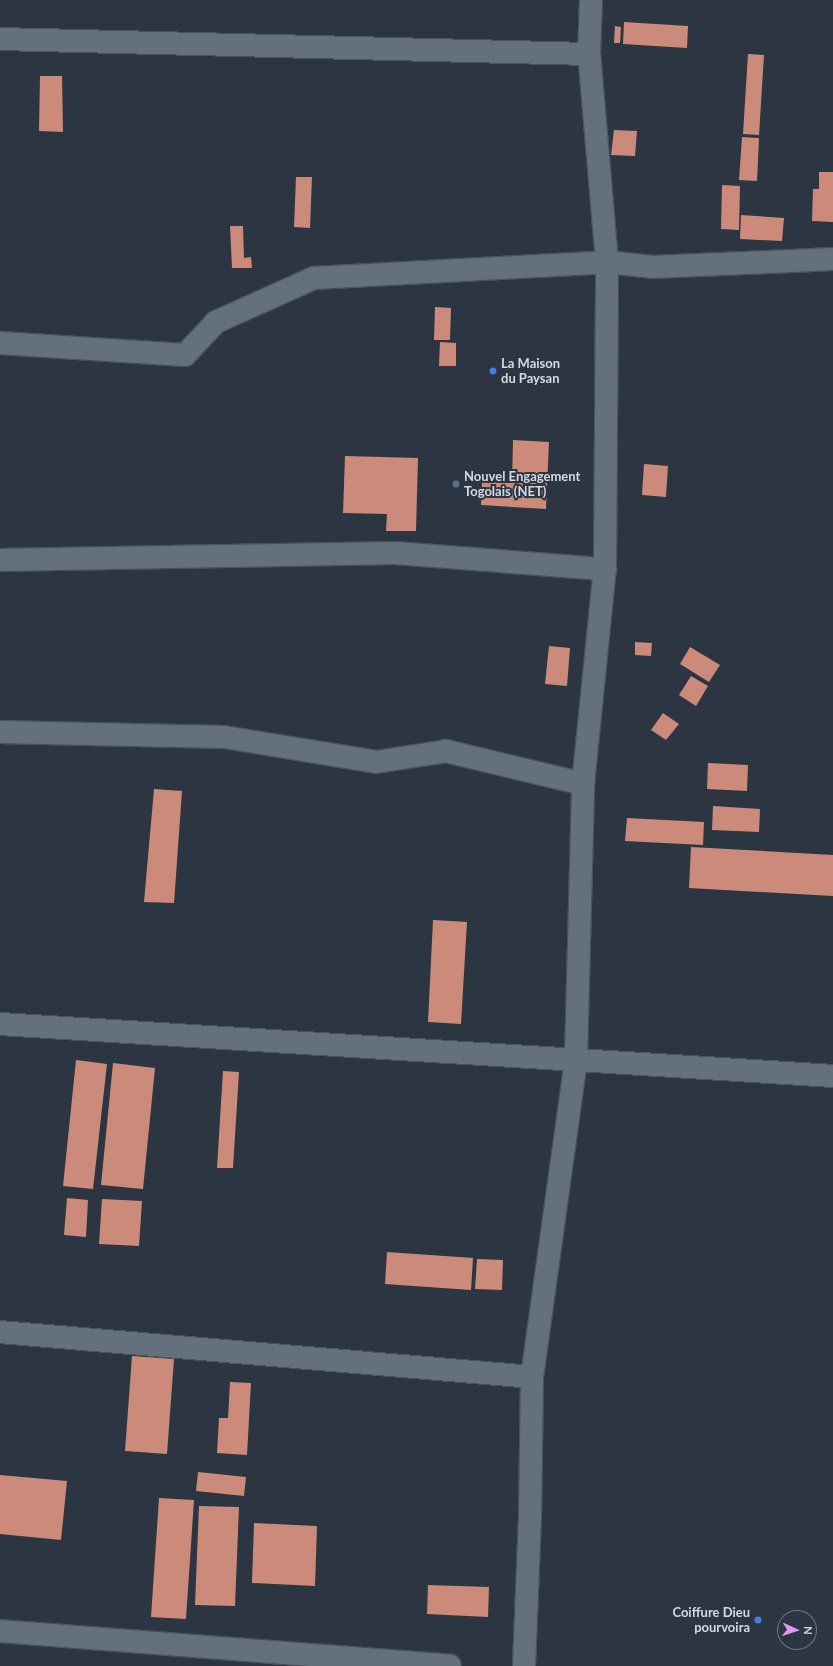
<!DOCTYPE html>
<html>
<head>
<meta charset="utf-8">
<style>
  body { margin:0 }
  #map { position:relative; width:833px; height:1666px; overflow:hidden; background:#2c3642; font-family:Lato,sans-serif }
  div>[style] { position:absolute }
  .building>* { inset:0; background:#cc8a7b }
  .roads { filter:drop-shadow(1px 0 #49525d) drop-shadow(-1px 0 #49525d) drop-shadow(0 1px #49525d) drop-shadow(0 -1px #49525d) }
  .minor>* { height:22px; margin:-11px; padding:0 11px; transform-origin:11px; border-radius:11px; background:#65707f }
  .dots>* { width:11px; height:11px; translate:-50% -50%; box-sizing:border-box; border:2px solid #2c3642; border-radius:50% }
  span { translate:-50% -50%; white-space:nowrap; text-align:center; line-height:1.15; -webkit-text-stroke:4px #2c3642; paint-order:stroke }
  .poi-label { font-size:13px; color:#d3dae2; font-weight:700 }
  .left { translate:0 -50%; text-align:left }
  .right { translate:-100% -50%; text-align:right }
  .north { position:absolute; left:777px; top:1610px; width:40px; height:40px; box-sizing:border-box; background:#2c3642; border:1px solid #6f7882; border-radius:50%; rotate:93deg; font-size:11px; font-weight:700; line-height:16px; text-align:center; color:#d3dae2 }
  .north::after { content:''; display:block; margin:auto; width:14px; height:18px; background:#de98f2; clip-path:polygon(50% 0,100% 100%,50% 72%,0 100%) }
</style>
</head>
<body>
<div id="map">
  <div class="building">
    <i style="clip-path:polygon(624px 22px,688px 26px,687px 48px,623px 44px)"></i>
    <i style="clip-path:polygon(615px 26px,621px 27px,620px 43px,614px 43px)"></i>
    <i style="clip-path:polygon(748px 54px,764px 55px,759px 135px,743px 134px)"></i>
    <i style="clip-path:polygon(40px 76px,62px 76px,63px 132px,39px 131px)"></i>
    <i style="clip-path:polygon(614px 130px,637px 131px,635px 156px,611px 155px)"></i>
    <i style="clip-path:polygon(742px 137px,759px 138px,757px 181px,739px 180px)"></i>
    <i style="clip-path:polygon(819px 172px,833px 172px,833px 222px,812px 221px,813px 189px,819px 189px)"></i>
    <i style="clip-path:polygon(296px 177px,312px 177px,310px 228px,294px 227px)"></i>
    <i style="clip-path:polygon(722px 185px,740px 186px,739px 230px,721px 229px)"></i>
    <i style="clip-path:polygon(741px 215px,784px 218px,782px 241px,740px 239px)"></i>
    <i style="clip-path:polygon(230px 226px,243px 226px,244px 258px,251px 257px,252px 268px,232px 268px)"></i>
    <i style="clip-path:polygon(435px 307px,451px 308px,450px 340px,434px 340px)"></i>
    <i style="clip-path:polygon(440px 342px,456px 343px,456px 366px,439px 366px)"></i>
    <i style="clip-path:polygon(513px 440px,549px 442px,546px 509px,481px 505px,482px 482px,512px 483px)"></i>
    <i style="clip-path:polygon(345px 456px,418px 458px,416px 531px,386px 531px,387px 514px,343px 513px)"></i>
    <i style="clip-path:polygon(644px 464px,668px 466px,666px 497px,642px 495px)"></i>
    <i style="clip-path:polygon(635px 642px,652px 643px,651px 656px,635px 655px)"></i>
    <i style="clip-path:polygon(549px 646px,570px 648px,567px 686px,545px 684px)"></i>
    <i style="clip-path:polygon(690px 647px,720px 665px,709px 682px,680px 664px)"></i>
    <i style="clip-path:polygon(691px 676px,708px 686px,696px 706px,679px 695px)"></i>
    <i style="clip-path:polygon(663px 713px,679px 724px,666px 740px,651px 730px)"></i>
    <i style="clip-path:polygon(708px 763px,748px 765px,747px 791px,707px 789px)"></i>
    <i style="clip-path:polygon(154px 789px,182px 791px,174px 903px,144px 902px)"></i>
    <i style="clip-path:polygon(713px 806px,760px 809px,759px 832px,712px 830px)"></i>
    <i style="clip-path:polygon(627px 818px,704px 822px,703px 845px,625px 841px)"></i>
    <i style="clip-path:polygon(691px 847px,833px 855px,833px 896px,689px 888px)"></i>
    <i style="clip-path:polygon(433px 920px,467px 922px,461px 1024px,428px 1022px)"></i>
    <i style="clip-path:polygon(76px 1060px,107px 1064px,93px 1189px,63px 1186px)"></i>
    <i style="clip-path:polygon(113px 1063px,155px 1068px,143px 1189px,101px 1185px)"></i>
    <i style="clip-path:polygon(223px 1071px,239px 1072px,233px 1168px,217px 1168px)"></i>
    <i style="clip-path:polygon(67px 1198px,88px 1200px,86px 1237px,64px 1235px)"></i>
    <i style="clip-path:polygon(102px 1199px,142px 1201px,139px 1246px,99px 1244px)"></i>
    <i style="clip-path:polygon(387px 1252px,473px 1258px,471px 1290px,385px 1284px)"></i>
    <i style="clip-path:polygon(477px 1259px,503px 1260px,502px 1290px,475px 1289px)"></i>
    <i style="clip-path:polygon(132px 1356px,174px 1359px,167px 1454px,125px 1451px)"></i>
    <i style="clip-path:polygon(230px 1382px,251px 1383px,247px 1455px,217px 1453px,219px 1418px,228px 1418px)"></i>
    <i style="clip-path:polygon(198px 1472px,246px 1477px,244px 1496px,196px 1491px)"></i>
    <i style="clip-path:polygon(0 1475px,67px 1481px,61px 1540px,0 1534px)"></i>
    <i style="clip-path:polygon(159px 1498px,194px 1500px,186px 1619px,151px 1617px)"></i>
    <i style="clip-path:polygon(199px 1506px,239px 1507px,235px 1606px,195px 1605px)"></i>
    <i style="clip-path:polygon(254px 1523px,317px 1526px,315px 1586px,252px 1583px)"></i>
    <i style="clip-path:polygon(428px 1585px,489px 1587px,488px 1617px,427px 1614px)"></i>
  </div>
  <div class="roads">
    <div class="minor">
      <i style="left:0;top:39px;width:589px;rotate:1.46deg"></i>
      <i style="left:0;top:343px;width:185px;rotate:3.7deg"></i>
      <i style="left:185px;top:355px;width:45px;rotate:-46.8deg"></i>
      <i style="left:216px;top:322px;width:107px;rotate:-24.2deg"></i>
      <i style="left:314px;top:278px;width:293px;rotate:-3.1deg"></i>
      <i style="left:607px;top:262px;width:45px;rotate:6.3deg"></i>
      <i style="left:652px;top:267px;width:181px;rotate:-2.5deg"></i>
      <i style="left:0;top:560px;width:395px;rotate:-1deg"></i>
      <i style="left:395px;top:553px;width:211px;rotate:4.4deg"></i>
      <i style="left:0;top:732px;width:224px;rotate:1.3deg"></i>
      <i style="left:224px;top:737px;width:154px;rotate:9.3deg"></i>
      <i style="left:376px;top:762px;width:71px;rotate:-8.9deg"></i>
      <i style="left:446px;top:751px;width:141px;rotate:13.5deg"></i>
      <i style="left:0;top:1024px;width:835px;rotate:3.57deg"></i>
      <i style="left:0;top:1332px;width:534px;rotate:4.83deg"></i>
      <i style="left:0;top:1631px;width:451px;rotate:4.4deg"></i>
      <i style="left:524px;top:1666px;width:147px;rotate:-87.7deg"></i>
      <i style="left:530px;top:1519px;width:142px;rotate:-89.2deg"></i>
      <i style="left:532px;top:1377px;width:322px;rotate:-82.1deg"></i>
      <i style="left:576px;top:1058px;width:274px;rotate:-88.5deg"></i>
      <i style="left:583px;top:784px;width:216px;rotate:-84.2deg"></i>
      <i style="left:605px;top:569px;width:307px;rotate:-89.6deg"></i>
      <i style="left:607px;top:262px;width:209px;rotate:-94.9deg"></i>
      <i style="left:589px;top:54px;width:54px;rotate:-87.9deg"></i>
    </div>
  </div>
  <div class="dots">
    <i style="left:493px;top:371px;background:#3f7fe0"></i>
    <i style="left:456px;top:484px;background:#5c6f8a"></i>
    <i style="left:758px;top:1620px;background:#3f7fe0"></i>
  </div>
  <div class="poi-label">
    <span class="left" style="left:501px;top:371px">La Maison<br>du Paysan</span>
    <span class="left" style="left:464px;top:484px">Nouvel Engagement<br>Togolais (NET)</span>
    <span class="right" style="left:750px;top:1620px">Coiffure Dieu<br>pourvoira</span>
  </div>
  <div class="north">N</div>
</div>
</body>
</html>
